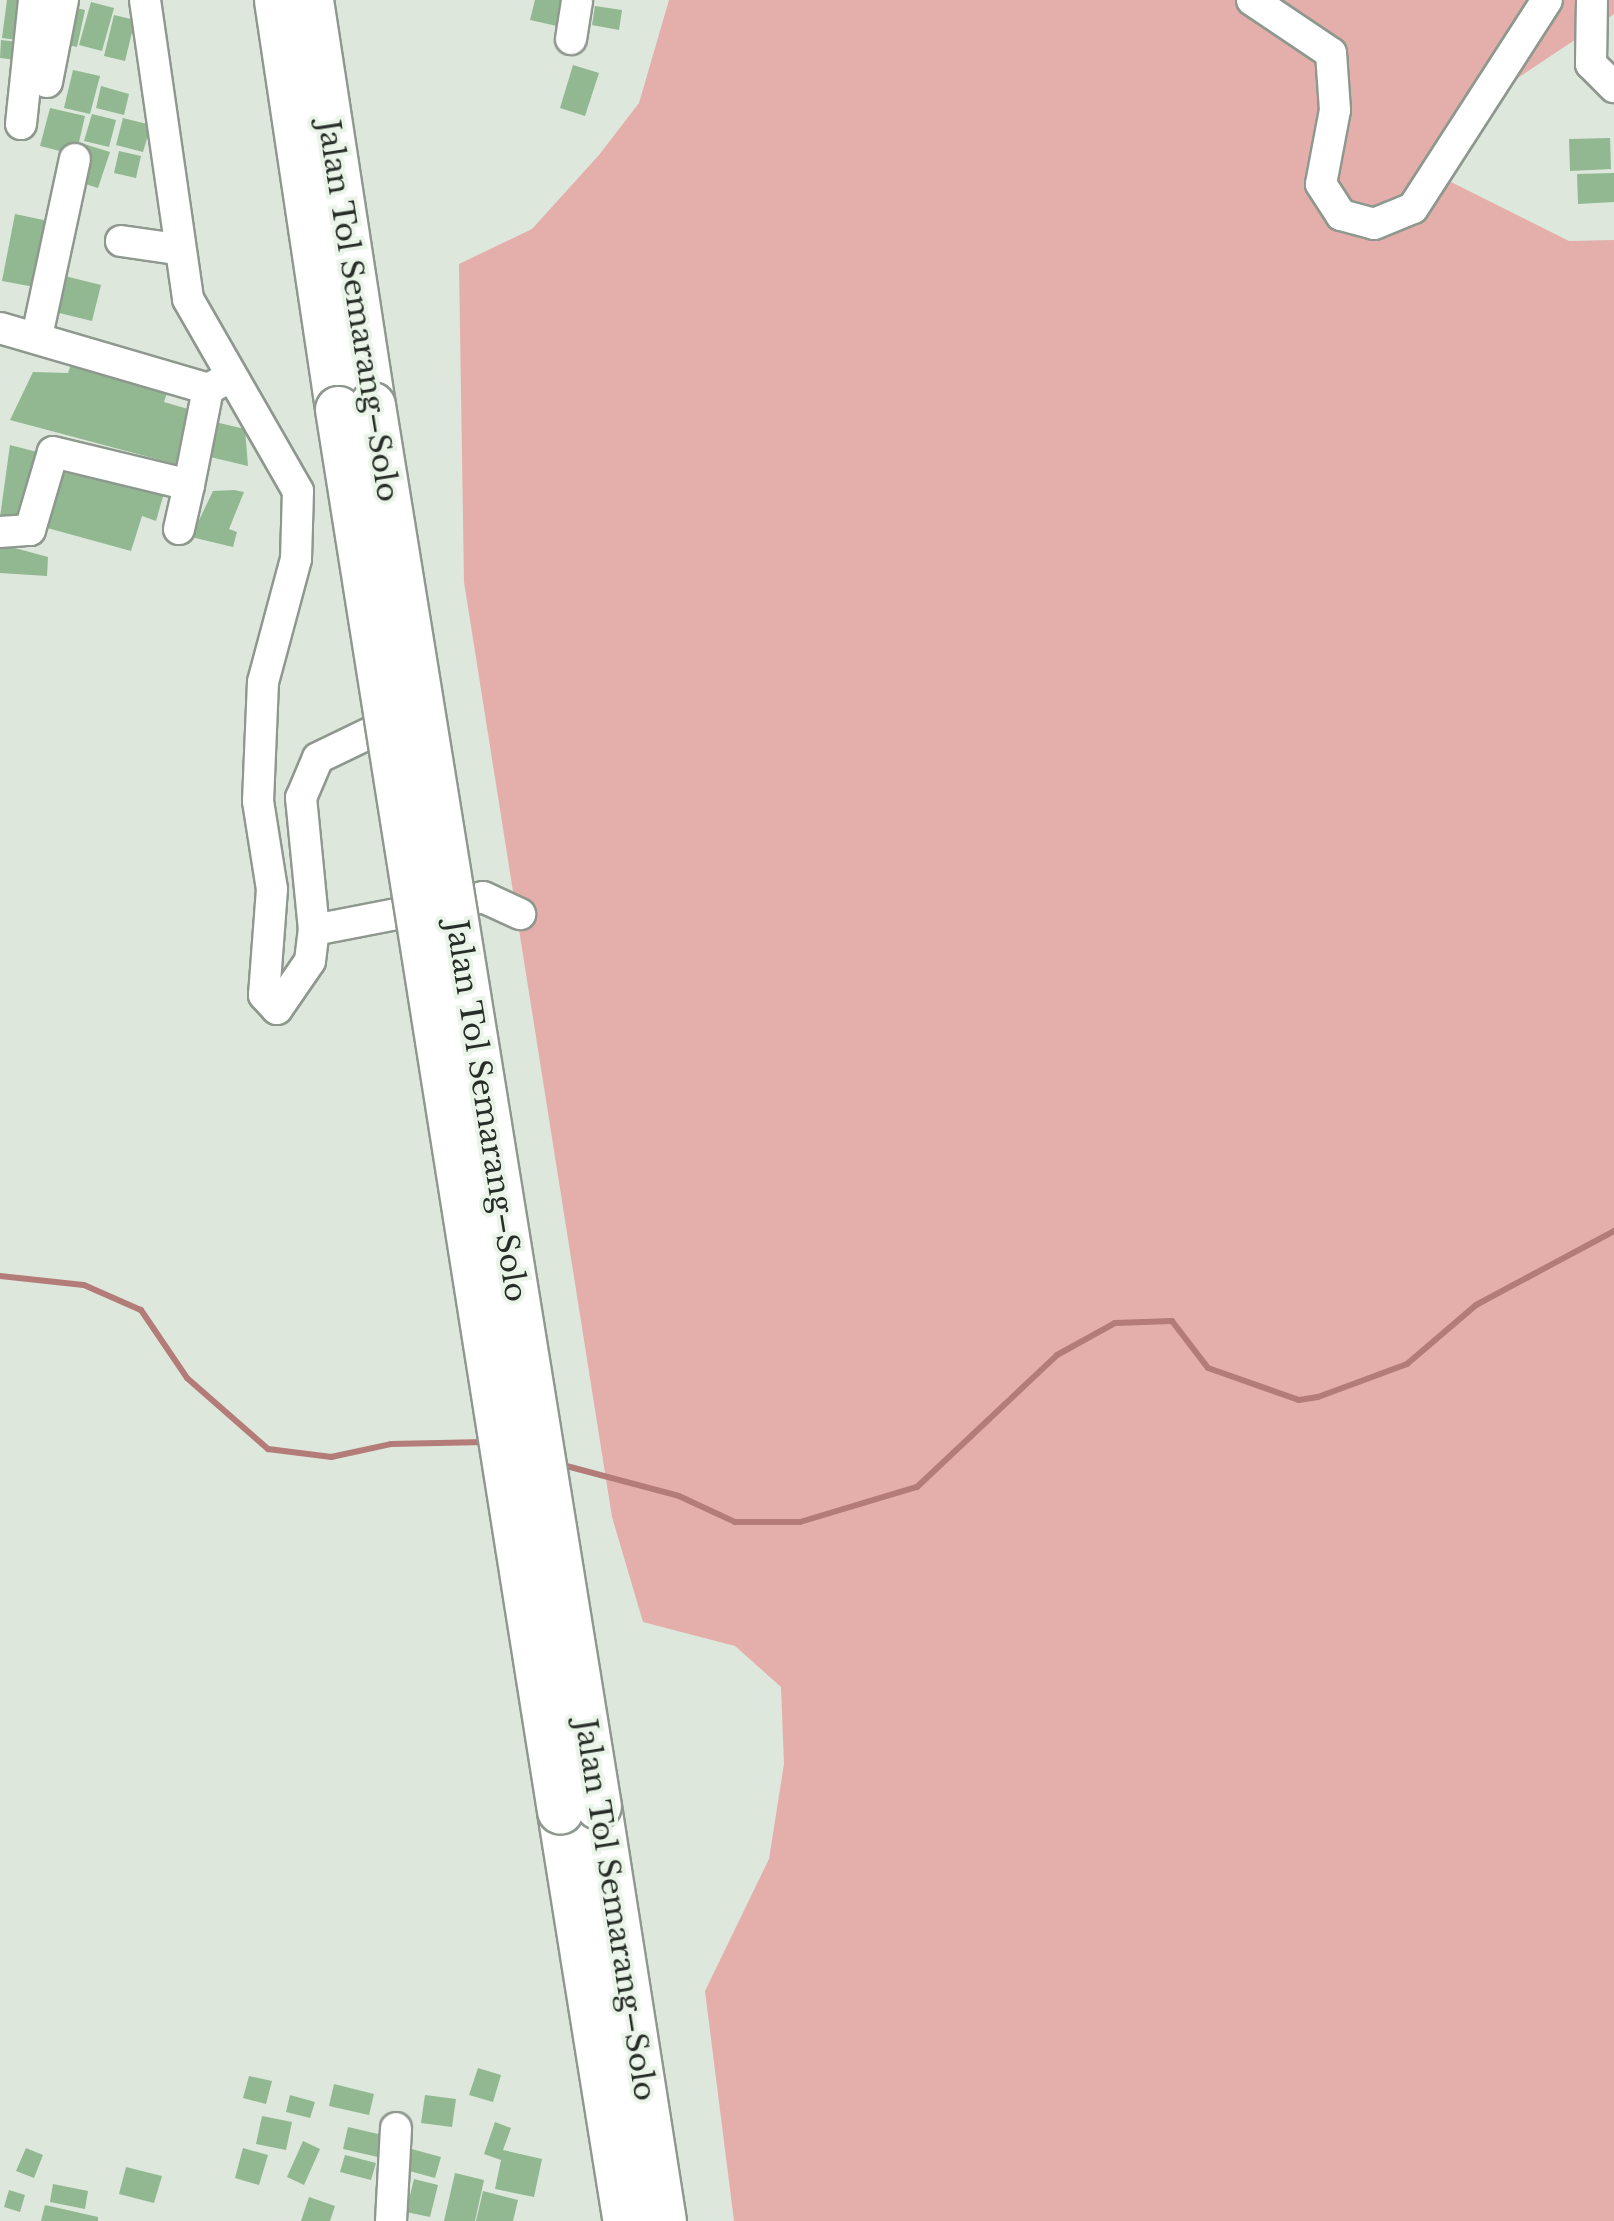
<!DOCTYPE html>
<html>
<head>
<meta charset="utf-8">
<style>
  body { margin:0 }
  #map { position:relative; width:1614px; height:2221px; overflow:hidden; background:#dde7dc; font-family:"Libre Baskerville",serif }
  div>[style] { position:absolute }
  .green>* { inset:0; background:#e4afab }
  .stream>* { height:6px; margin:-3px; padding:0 3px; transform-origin:3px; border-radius:3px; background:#b37c78 }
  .building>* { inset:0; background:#91b891 }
  .roads { filter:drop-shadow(2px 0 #8e988e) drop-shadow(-2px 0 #8e988e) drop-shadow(0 2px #8e988e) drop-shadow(0 -2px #8e988e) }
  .minor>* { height:30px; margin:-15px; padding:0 15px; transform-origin:15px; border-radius:15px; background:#fff }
  .highway>* { height:45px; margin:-22.5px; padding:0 22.5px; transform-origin:22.5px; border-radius:22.5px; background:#fff }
  .bridges { filter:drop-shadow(2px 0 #8e988e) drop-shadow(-2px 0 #8e988e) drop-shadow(0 2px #8e988e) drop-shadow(0 -2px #8e988e) }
  .highway-bridge>* { height:45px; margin:-22.5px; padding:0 22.5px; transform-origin:22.5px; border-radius:22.5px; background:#fff }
  span { translate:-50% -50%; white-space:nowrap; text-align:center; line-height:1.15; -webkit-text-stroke:8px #eaf4e9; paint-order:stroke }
  .street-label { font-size:30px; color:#292d29 }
</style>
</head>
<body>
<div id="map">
  <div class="green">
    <i style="clip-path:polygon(669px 0,1614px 0,1614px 14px,1465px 113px,1443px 178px,1569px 241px,1614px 240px,1614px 2221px,734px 2221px,705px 1991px,769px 1859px,784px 1764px,781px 1687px,735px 1646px,643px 1622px,612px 1517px,464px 582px,459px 264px,532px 229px,599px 155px,639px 103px)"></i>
  </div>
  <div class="stream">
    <i style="left:0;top:1276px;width:84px;rotate:6.1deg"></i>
    <i style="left:84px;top:1285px;width:62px;rotate:23.7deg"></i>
    <i style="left:141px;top:1310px;width:82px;rotate:55.9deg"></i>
    <i style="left:187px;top:1378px;width:108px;rotate:41.2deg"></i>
    <i style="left:268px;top:1449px;width:64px;rotate:7.2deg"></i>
    <i style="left:331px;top:1457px;width:61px;rotate:-12.2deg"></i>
    <i style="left:391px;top:1444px;width:94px;rotate:-1.2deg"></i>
    <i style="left:559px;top:1464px;width:124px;rotate:14.9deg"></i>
    <i style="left:679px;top:1496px;width:62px;rotate:24.9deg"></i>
    <i style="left:735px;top:1522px;width:65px"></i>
    <i style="left:800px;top:1522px;width:122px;rotate:-16.7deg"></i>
    <i style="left:917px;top:1487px;width:192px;rotate:-43.3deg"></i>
    <i style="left:1057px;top:1355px;width:66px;rotate:-28.9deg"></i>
    <i style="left:1115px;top:1323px;width:57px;rotate:-2deg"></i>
    <i style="left:1172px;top:1321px;width:59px;rotate:52.5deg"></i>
    <i style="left:1208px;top:1368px;width:96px;rotate:19.4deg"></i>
    <i style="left:1299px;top:1400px;width:19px;rotate:-9deg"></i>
    <i style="left:1318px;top:1397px;width:95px;rotate:-20.3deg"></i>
    <i style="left:1407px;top:1364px;width:91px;rotate:-40.5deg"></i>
    <i style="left:1476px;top:1305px;width:157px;rotate:-28.2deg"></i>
  </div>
  <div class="building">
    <i style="clip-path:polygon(7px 0,31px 0,25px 41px,2px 38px)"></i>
    <i style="clip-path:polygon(535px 0,563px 0,557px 26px,530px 20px)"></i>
    <i style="clip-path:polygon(91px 2px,114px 8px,102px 51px,79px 45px)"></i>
    <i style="clip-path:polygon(63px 5px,85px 10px,77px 47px,55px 42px)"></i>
    <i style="clip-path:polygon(595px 6px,622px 10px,619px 30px,592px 25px)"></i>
    <i style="clip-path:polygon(114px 15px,135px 20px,125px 61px,104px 56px)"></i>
    <i style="clip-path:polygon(1px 40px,27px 43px,25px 61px,0 58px)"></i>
    <i style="clip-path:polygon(573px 65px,599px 73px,585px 116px,560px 108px)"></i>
    <i style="clip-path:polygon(73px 70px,100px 76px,90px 114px,64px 108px)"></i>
    <i style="clip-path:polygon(101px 86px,129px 94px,124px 115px,96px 108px)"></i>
    <i style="clip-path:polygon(50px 108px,85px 116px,76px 155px,40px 146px)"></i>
    <i style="clip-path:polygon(92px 114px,116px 120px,109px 147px,84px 141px)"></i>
    <i style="clip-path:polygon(123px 118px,151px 125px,143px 152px,116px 145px)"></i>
    <i style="clip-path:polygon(1610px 138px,1611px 169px,1570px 171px,1569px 139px)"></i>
    <i style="clip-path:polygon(84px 144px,110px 152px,98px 188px,73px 180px)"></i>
    <i style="clip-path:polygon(119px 151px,141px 156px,136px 178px,114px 173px)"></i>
    <i style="clip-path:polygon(1614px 173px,1614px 202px,1578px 204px,1577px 174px)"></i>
    <i style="clip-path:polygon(15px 214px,53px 222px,40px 288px,2px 281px)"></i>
    <i style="clip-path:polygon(57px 274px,101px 285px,92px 321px,47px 310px)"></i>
    <i style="clip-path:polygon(71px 364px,167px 393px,164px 402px,195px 411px,179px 465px,10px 420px,33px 372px,68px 373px)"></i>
    <i style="clip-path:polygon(215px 422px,245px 429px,248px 466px,206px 456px)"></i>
    <i style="clip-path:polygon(10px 445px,41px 453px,23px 523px,0 517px)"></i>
    <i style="clip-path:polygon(59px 461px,164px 493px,156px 521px,142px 516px,131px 551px,40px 526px)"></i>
    <i style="clip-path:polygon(234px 490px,244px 492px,229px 529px,237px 532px,233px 547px,191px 537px,213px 491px)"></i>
    <i style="clip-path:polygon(0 544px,48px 557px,47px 576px,0 573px)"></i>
    <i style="clip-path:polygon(478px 2068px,501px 2075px,493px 2102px,469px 2095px)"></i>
    <i style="clip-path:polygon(249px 2076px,272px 2081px,266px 2104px,243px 2098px)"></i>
    <i style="clip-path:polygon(334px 2084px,374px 2094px,369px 2115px,329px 2106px)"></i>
    <i style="clip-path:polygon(290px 2095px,315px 2102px,310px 2118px,286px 2112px)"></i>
    <i style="clip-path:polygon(425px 2095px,456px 2099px,452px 2127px,421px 2123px)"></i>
    <i style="clip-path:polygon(262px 2116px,292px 2122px,286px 2150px,256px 2144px)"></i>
    <i style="clip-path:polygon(495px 2122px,511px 2128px,503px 2150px,542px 2159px,534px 2197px,495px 2189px,501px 2160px,484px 2154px)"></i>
    <i style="clip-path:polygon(348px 2127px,387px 2136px,382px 2158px,343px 2149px)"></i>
    <i style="clip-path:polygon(303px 2141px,320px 2149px,304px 2185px,287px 2177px)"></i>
    <i style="clip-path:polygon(26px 2148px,43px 2155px,34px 2178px,16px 2171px)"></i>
    <i style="clip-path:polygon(243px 2148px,268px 2155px,259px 2185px,235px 2178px)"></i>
    <i style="clip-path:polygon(408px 2148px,441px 2157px,435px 2178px,402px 2169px)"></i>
    <i style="clip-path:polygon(345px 2155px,376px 2163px,371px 2180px,340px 2172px)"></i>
    <i style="clip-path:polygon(126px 2167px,162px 2176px,154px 2203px,119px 2194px)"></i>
    <i style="clip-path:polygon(455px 2173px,484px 2180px,475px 2221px,444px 2221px)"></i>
    <i style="clip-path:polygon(414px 2179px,438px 2185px,430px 2217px,406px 2212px)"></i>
    <i style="clip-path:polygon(53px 2184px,88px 2191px,85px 2209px,50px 2202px)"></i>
    <i style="clip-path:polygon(9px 2190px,25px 2195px,20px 2212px,4px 2207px)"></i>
    <i style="clip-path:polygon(483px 2191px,518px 2200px,513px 2221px,476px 2221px)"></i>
    <i style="clip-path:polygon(309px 2197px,335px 2206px,330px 2221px,301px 2221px)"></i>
    <i style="clip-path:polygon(45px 2205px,98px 2217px,98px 2221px,41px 2221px)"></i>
  </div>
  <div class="roads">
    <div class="minor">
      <i style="left:145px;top:0;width:302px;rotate:81.8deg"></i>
      <i style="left:188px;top:299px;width:221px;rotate:60.2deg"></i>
      <i style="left:298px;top:491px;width:68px;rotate:91.7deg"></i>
      <i style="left:296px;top:559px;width:127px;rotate:105deg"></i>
      <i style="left:263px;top:682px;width:119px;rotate:92.4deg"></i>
      <i style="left:258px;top:801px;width:89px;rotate:81deg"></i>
      <i style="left:272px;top:889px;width:106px;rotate:94.3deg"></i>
      <i style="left:264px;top:995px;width:19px;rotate:47deg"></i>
      <i style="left:277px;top:1009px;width:58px;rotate:-55.5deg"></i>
      <i style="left:310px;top:961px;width:31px;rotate:-83deg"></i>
      <i style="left:314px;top:930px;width:133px;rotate:-95.6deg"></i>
      <i style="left:301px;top:798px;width:43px;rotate:-67deg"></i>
      <i style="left:318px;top:758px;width:58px;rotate:-25.7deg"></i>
      <i style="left:1252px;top:0;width:95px;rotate:33.9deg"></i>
      <i style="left:1331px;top:53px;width:57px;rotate:86deg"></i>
      <i style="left:1335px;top:110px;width:75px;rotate:100.7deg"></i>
      <i style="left:1321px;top:184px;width:37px;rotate:57deg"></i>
      <i style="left:1341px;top:215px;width:34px;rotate:15deg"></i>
      <i style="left:1374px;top:224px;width:42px;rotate:-22.3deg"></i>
      <i style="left:1413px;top:208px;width:247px;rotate:-57.2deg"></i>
      <i style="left:1592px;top:0;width:64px;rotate:90.9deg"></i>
      <i style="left:1591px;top:64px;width:33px;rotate:45deg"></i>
      <i style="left:571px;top:39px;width:39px;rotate:-81deg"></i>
      <i style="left:47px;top:82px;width:84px;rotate:-79deg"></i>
      <i style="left:21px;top:124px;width:125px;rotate:-84deg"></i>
      <i style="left:121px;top:241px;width:57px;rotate:8.1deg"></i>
      <i style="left:0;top:328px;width:217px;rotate:16.3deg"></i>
      <i style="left:208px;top:389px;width:17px;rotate:-28deg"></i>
      <i style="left:37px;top:336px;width:181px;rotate:-77.9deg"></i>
      <i style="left:179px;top:529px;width:45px;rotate:-77.2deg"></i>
      <i style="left:0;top:532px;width:30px;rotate:-4deg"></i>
      <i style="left:30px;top:530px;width:81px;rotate:-73.6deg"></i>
      <i style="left:53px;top:452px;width:140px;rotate:13.6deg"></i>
      <i style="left:189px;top:485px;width:98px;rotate:-78.8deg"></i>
      <i style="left:314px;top:930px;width:172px;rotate:-11deg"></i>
      <i style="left:483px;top:897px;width:41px;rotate:24.7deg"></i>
      <i style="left:391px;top:2221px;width:93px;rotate:-86.9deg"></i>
    </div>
    <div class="highway">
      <i style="left:277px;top:0;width:414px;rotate:81.5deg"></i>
      <i style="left:310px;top:0;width:410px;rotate:81.3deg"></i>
      <i style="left:598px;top:1806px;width:420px;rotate:81.1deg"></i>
      <i style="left:560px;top:1811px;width:415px;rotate:80.9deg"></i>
    </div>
  </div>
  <div class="bridges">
    <div class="highway-bridge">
      <i style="left:372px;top:405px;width:1419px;rotate:80.84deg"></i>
      <i style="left:338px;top:409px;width:1419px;rotate:81deg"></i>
    </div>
  </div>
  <div class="street-label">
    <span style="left:358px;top:311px;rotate:81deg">Jalan Tol Semarang–Solo</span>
    <span style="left:486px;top:1111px;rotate:81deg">Jalan Tol Semarang–Solo</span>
    <span style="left:615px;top:1910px;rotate:81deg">Jalan Tol Semarang–Solo</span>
  </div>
</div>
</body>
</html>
